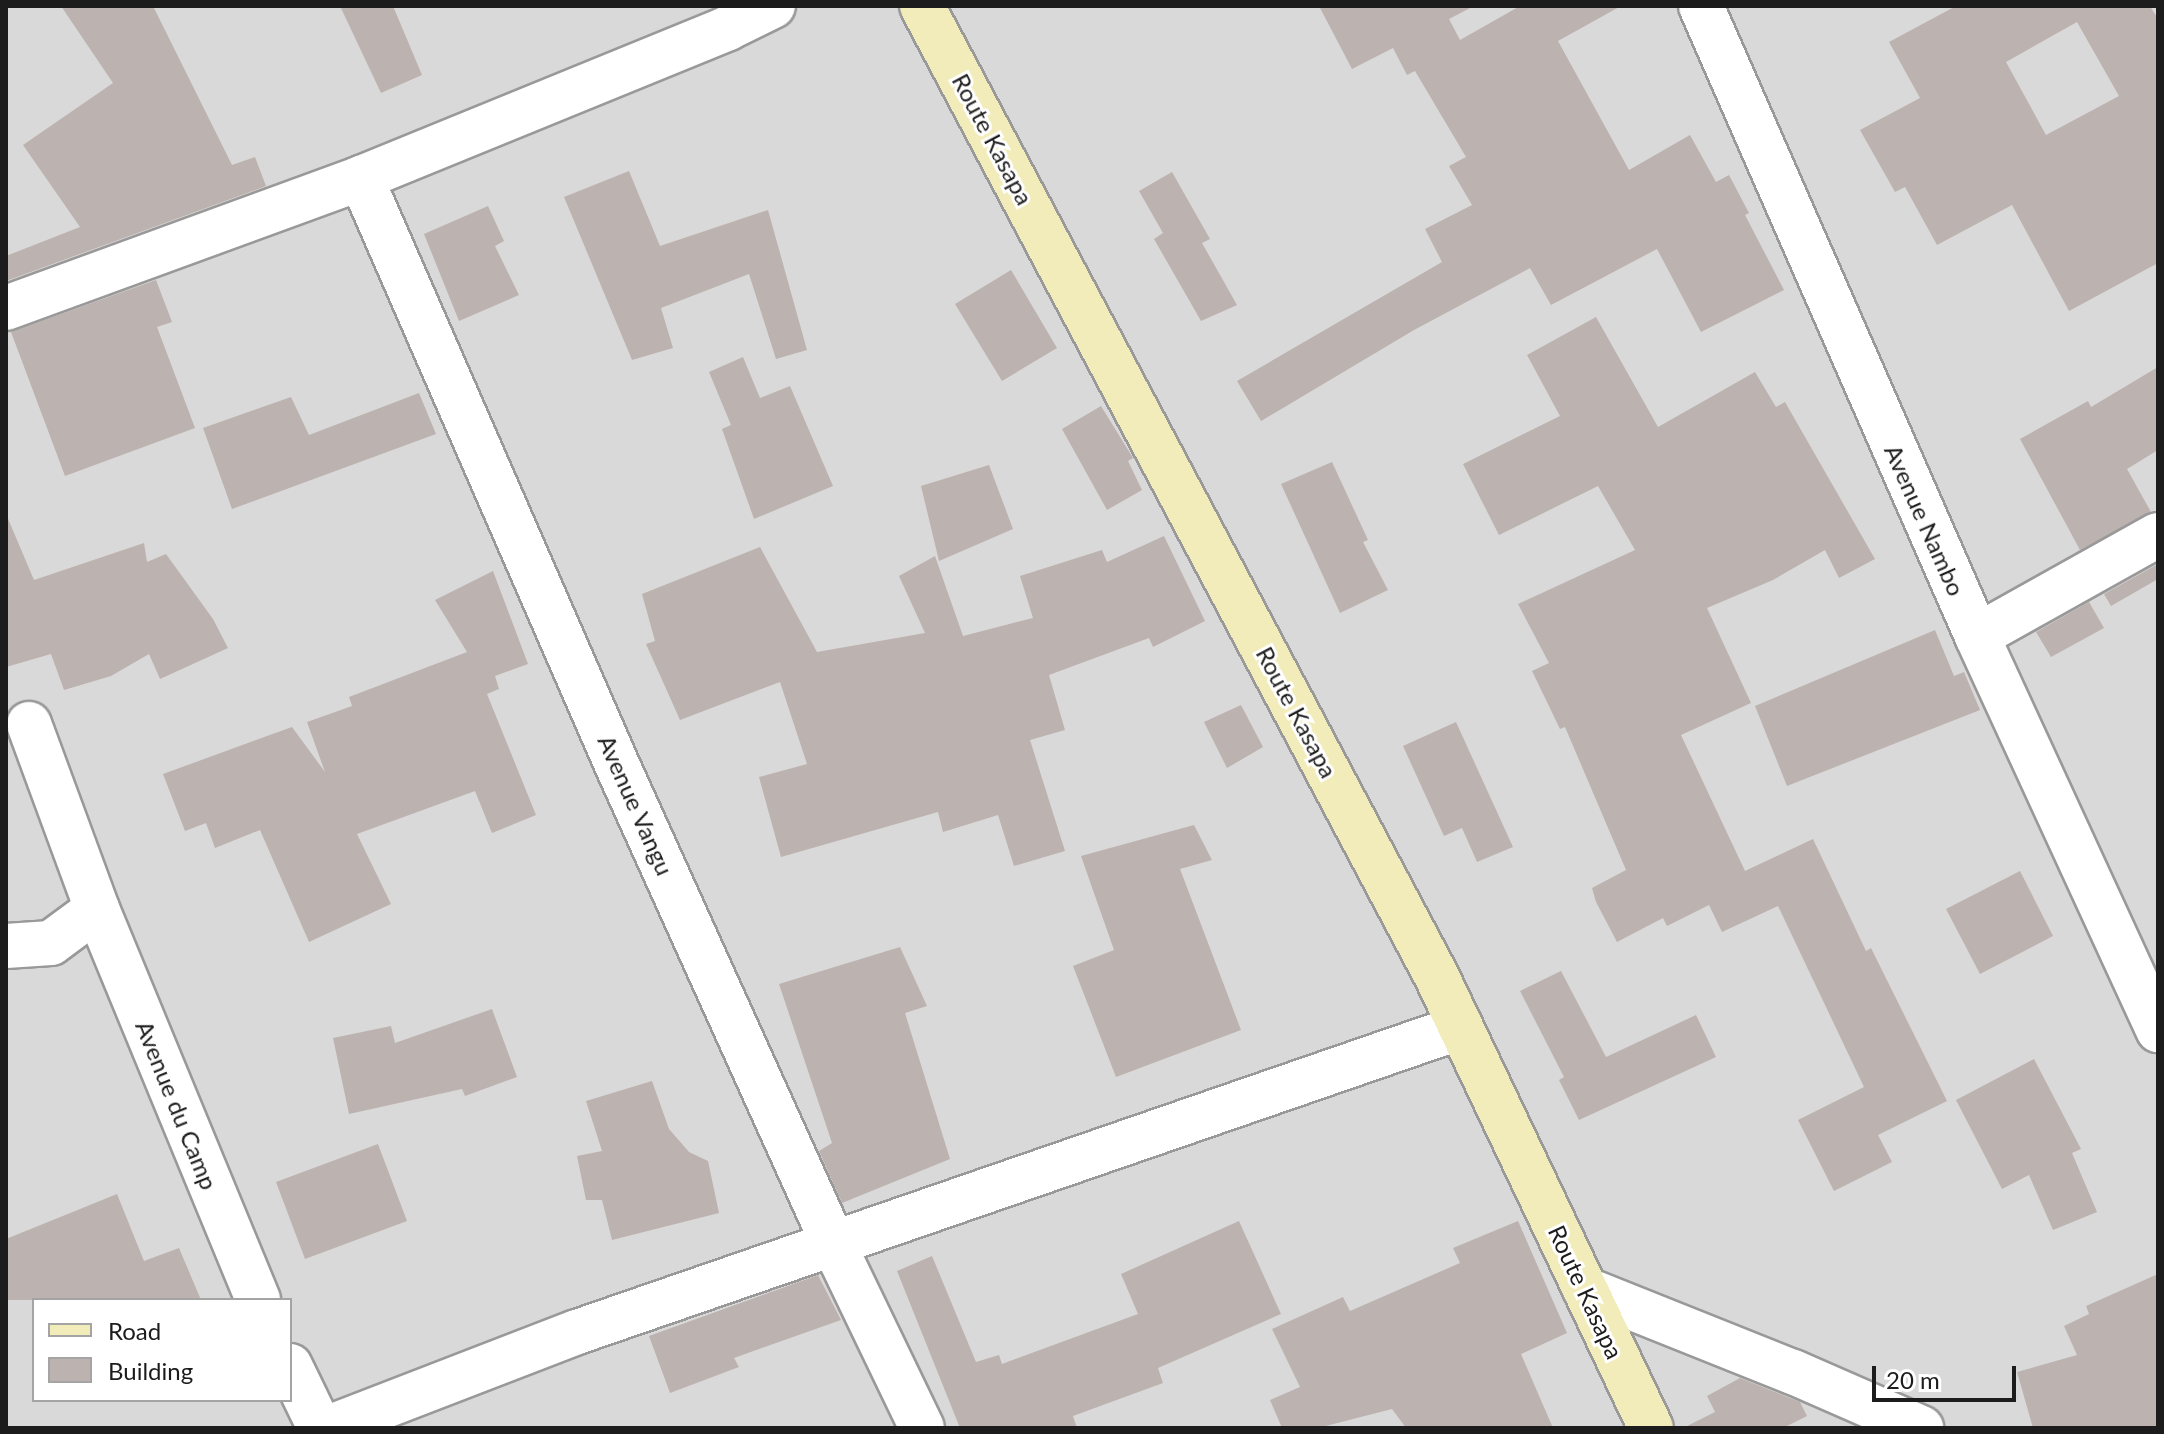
<!DOCTYPE html>
<html>
<head>
<meta charset="utf-8">
<style>
  body { margin:0 }
  #map { position:relative; width:2164px; height:1434px; overflow:hidden; background:#ece7e2; font-family:Lato,sans-serif }
  div>[style] { position:absolute }
  .residential>* { inset:0; background:#dad9d9 }
  .building>* { inset:0; background:#bcb2af }
  .roads { filter:drop-shadow(2px 0 #999) drop-shadow(-2px 0 #999) drop-shadow(0 2px #999) drop-shadow(0 -2px #999) }
  .minor>* { height:44px; margin:-22px; padding:0 22px; transform-origin:22px; border-radius:22px; background:#fff }
  .secondary>* { height:44px; margin:-22px; padding:0 22px; transform-origin:22px; border-radius:22px; background:#f2ecba }
  span { translate:-50% -50%; white-space:nowrap; text-align:center; line-height:1.15; -webkit-text-stroke:6px #fff; paint-order:stroke }
  .street-label { font-size:24px; color:#1c1c1c }
  .frame { position:absolute; inset:0; border:8px solid #1c1c1c; pointer-events:none }
  .legend { position:absolute; left:32px; top:1298px; width:260px; height:104px; box-sizing:border-box; background:#fff; border:2px solid #a4a4a4; margin:0; padding:10px 14px; list-style:none; font-size:24px; color:#1c1c1c }
  .legend li { display:flex; align-items:center; gap:16px; height:40px }
  .legend b { width:40px; border:2px solid #a4a4a4 }
  .scale { position:absolute; left:1872px; top:1366px; width:144px; height:36px; box-sizing:border-box; border:4px solid #1c1c1c; border-top:0; padding-left:10px; font-size:24px; line-height:28px; white-space:nowrap; color:#1c1c1c; -webkit-text-stroke:6px #fff; paint-order:stroke }
</style>
</head>
<body>
<div id="map">
  <div class="residential">
    <i style="clip-path:polygon(evenodd,6px 6px,2158px 6px,2158px 1428px,6px 1428px,6px 6px,34px 1300px,290px 1300px,290px 1400px,34px 1400px,34px 1300px)"></i>
  </div>
  <div class="building">
    <i style="clip-path:polygon(61px 6px,153px 6px,232px 165px,255px 157px,266px 186px,6px 281px,6px 256px,80px 227px,23px 145px,113px 83px)"></i>
    <i style="clip-path:polygon(340px 6px,393px 6px,422px 75px,381px 93px)"></i>
    <i style="clip-path:polygon(1319px 6px,1474px 6px,1449px 19px,1460px 40px,1520px 6px,1621px 6px,1558px 41px,1629px 170px,1690px 135px,1716px 182px,1729px 175px,1749px 213px,1745px 215px,1784px 290px,1701px 332px,1657px 249px,1551px 305px,1530px 268px,1414px 330px,1261px 421px,1237px 381px,1442px 262px,1425px 229px,1472px 205px,1449px 166px,1466px 157px,1415px 71px,1407px 75px,1393px 48px,1352px 69px)"></i>
    <i style="clip-path:polygon(evenodd,1956px 6px,2150px 6px,2158px 19px,2158px 263px,2069px 311px,2012px 205px,1937px 245px,1905px 187px,1895px 192px,1860px 130px,1920px 98px,1889px 42px,1956px 6px,2077px 22px,2119px 96px,2046px 135px,2006px 62px,2077px 22px)"></i>
    <i style="clip-path:polygon(629px 171px,660px 246px,768px 210px,807px 350px,776px 359px,749px 274px,661px 308px,673px 348px,632px 360px,564px 197px)"></i>
    <i style="clip-path:polygon(1172px 172px,1210px 239px,1202px 243px,1237px 305px,1201px 321px,1154px 239px,1163px 233px,1139px 191px)"></i>
    <i style="clip-path:polygon(488px 206px,504px 241px,495px 246px,519px 295px,459px 321px,424px 234px)"></i>
    <i style="clip-path:polygon(1011px 270px,1057px 348px,1002px 381px,955px 304px)"></i>
    <i style="clip-path:polygon(156px 280px,172px 322px,157px 327px,195px 428px,65px 476px,11px 332px)"></i>
    <i style="clip-path:polygon(1596px 317px,1658px 427px,1755px 372px,1776px 407px,1785px 402px,1875px 559px,1839px 578px,1825px 550px,1773px 580px,1707px 608px,1751px 703px,1681px 735px,1745px 871px,1813px 839px,1866px 951px,1871px 948px,1947px 1101px,1878px 1135px,1892px 1162px,1834px 1191px,1798px 1120px,1864px 1087px,1778px 906px,1722px 932px,1709px 905px,1667px 926px,1663px 918px,1617px 942px,1596px 902px,1592px 888px,1626px 870px,1565px 727px,1560px 729px,1532px 671px,1549px 663px,1518px 604px,1635px 550px,1598px 486px,1499px 535px,1463px 464px,1560px 416px,1527px 355px)"></i>
    <i style="clip-path:polygon(743px 357px,760px 398px,790px 386px,833px 486px,754px 519px,722px 429px,731px 425px,709px 372px)"></i>
    <i style="clip-path:polygon(2158px 367px,2158px 450px,2127px 469px,2151px 512px,2080px 550px,2020px 439px,2088px 401px,2091px 407px)"></i>
    <i style="clip-path:polygon(419px 393px,436px 434px,232px 509px,203px 428px,291px 397px,309px 435px)"></i>
    <i style="clip-path:polygon(1101px 406px,1133px 458px,1128px 461px,1142px 490px,1107px 510px,1062px 429px)"></i>
    <i style="clip-path:polygon(1332px 462px,1368px 540px,1363px 542px,1388px 590px,1340px 613px,1281px 484px)"></i>
    <i style="clip-path:polygon(989px 465px,1013px 529px,939px 561px,921px 486px)"></i>
    <i style="clip-path:polygon(6px 514px,34px 580px,144px 543px,147px 562px,166px 554px,213px 619px,228px 648px,160px 679px,149px 654px,111px 676px,64px 690px,51px 654px,6px 667px)"></i>
    <i style="clip-path:polygon(1164px 536px,1205px 621px,1153px 647px,1149px 638px,1049px 675px,1065px 730px,1030px 740px,1065px 851px,1014px 866px,998px 815px,943px 832px,938px 812px,781px 857px,759px 777px,807px 764px,780px 682px,680px 720px,646px 644px,655px 641px,642px 594px,760px 547px,817px 652px,925px 633px,899px 576px,935px 556px,963px 636px,1033px 618px,1020px 576px,1102px 550px,1107px 562px)"></i>
    <i style="clip-path:polygon(2158px 564px,2158px 579px,2111px 606px,2104px 594px)"></i>
    <i style="clip-path:polygon(493px 571px,528px 664px,495px 676px,499px 689px,487px 694px,536px 815px,492px 833px,475px 791px,357px 834px,391px 904px,309px 942px,260px 830px,215px 848px,206px 823px,185px 831px,163px 774px,292px 727px,325px 772px,307px 722px,352px 706px,349px 697px,467px 652px,435px 600px)"></i>
    <i style="clip-path:polygon(2089px 602px,2104px 628px,2051px 657px,2036px 632px)"></i>
    <i style="clip-path:polygon(1935px 630px,1954px 676px,1964px 672px,1980px 710px,1787px 786px,1755px 706px)"></i>
    <i style="clip-path:polygon(1241px 705px,1263px 747px,1227px 768px,1204px 722px)"></i>
    <i style="clip-path:polygon(1456px 722px,1513px 847px,1477px 862px,1462px 828px,1444px 836px,1403px 746px)"></i>
    <i style="clip-path:polygon(1194px 825px,1212px 860px,1180px 869px,1241px 1030px,1116px 1077px,1073px 966px,1114px 950px,1081px 856px)"></i>
    <i style="clip-path:polygon(2020px 871px,2053px 936px,1980px 974px,1946px 909px)"></i>
    <i style="clip-path:polygon(900px 947px,927px 1006px,905px 1013px,950px 1159px,842px 1203px,819px 1151px,832px 1143px,779px 984px)"></i>
    <i style="clip-path:polygon(1561px 971px,1606px 1057px,1696px 1015px,1716px 1057px,1579px 1120px,1559px 1080px,1564px 1077px,1520px 991px)"></i>
    <i style="clip-path:polygon(492px 1009px,517px 1077px,465px 1096px,462px 1089px,349px 1114px,333px 1038px,391px 1026px,395px 1043px)"></i>
    <i style="clip-path:polygon(2034px 1059px,2081px 1149px,2072px 1153px,2097px 1212px,2053px 1230px,2029px 1175px,2002px 1189px,1956px 1100px)"></i>
    <i style="clip-path:polygon(652px 1081px,669px 1129px,689px 1152px,708px 1161px,719px 1213px,612px 1240px,602px 1200px,586px 1200px,577px 1156px,602px 1151px,586px 1101px)"></i>
    <i style="clip-path:polygon(378px 1144px,407px 1221px,305px 1259px,276px 1182px)"></i>
    <i style="clip-path:polygon(117px 1194px,144px 1261px,179px 1248px,201px 1300px,6px 1300px,6px 1239px)"></i>
    <i style="clip-path:polygon(1239px 1221px,1281px 1314px,1158px 1368px,1163px 1383px,1073px 1416px,1077px 1428px,960px 1428px,897px 1271px,932px 1256px,976px 1362px,999px 1355px,1002px 1364px,1138px 1314px,1121px 1274px)"></i>
    <i style="clip-path:polygon(1518px 1221px,1567px 1333px,1521px 1354px,1553px 1428px,1406px 1428px,1392px 1409px,1318px 1428px,1282px 1428px,1270px 1400px,1300px 1387px,1272px 1329px,1343px 1297px,1350px 1311px,1460px 1263px,1453px 1248px)"></i>
    <i style="clip-path:polygon(2158px 1274px,2158px 1428px,2033px 1428px,2017px 1372px,2077px 1355px,2064px 1326px,2089px 1314px,2086px 1306px)"></i>
    <i style="clip-path:polygon(818px 1275px,841px 1320px,734px 1358px,739px 1367px,670px 1393px,649px 1336px)"></i>
    <i style="clip-path:polygon(1740px 1378px,1800px 1402px,1807px 1416px,1783px 1428px,1683px 1428px,1715px 1412px,1707px 1396px)"></i>
  </div>
  <div class="roads">
    <div class="minor">
      <i style="left:1701px;top:6px;width:688px;rotate:66.34deg"></i>
      <i style="left:1977px;top:636px;width:434px;rotate:65.3deg"></i>
      <i style="left:361px;top:178px;width:643px;rotate:66.43deg"></i>
      <i style="left:618px;top:767px;width:522px;rotate:65.69deg"></i>
      <i style="left:833px;top:1243px;width:205px;rotate:64.3deg"></i>
      <i style="left:6px;top:308px;width:378px;rotate:-20.1deg"></i>
      <i style="left:361px;top:178px;width:396px;rotate:-22.2deg"></i>
      <i style="left:728px;top:28px;width:50px;rotate:-26.1deg"></i>
      <i style="left:1977px;top:636px;width:207px;rotate:-29.2deg"></i>
      <i style="left:29px;top:724px;width:197px;rotate:69.8deg"></i>
      <i style="left:97px;top:909px;width:423px;rotate:67.6deg"></i>
      <i style="left:6px;top:946px;width:45px;rotate:-3.8deg"></i>
      <i style="left:51px;top:943px;width:57px;rotate:-36.5deg"></i>
      <i style="left:1585px;top:1289px;width:224px;rotate:21.8deg"></i>
      <i style="left:1793px;top:1372px;width:140px;rotate:23.6deg"></i>
      <i style="left:290px;top:1366px;width:69px;rotate:64.2deg"></i>
      <i style="left:328px;top:1428px;width:267px;rotate:-21.1deg"></i>
      <i style="left:577px;top:1332px;width:935px;rotate:-19.04deg"></i>
    </div>
    <div class="secondary">
      <i style="left:922px;top:6px;width:1097px;rotate:62.06deg"></i>
      <i style="left:1436px;top:975px;width:501px;rotate:64.61deg"></i>
    </div>
  </div>
  <div class="street-label">
    <span style="left:993px;top:139px;rotate:62deg">Route Kasapa</span>
    <span style="left:1925px;top:520px;rotate:66deg">Avenue Nambo</span>
    <span style="left:1297px;top:712px;rotate:62deg">Route Kasapa</span>
    <span style="left:636px;top:805px;rotate:66deg">Avenue Vangu</span>
    <span style="left:177px;top:1105px;rotate:68deg">Avenue du Camp</span>
    <span style="left:1586px;top:1292px;rotate:65deg">Route Kasapa</span>
  </div>
  <div class="frame"></div>
  <ul class="legend">
  <li><b style="height:10px;background:#f2ecba"></b>Road</li>
  <li><b style="height:22px;background:#bcb2af"></b>Building</li>
  </ul>
  <div class="scale">20 m</div>
</div>
</body>
</html>
